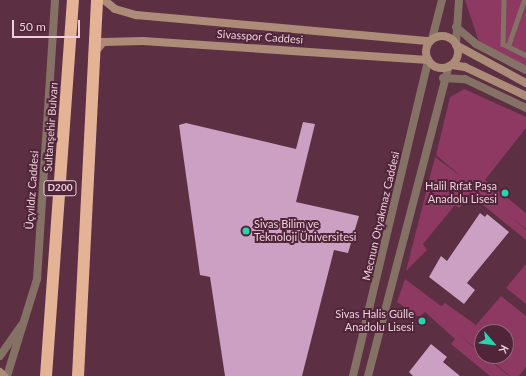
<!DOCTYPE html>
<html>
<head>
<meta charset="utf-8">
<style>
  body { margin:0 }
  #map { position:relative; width:526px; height:376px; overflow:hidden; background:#5c2f43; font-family:Lato,sans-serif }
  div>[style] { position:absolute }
  .green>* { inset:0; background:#8e3962 }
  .building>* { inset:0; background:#cba0c3 }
  .lane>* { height:4.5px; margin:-2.25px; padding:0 2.25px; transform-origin:2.25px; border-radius:2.25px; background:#857165 }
  .street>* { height:8px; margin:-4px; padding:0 4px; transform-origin:4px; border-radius:4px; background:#857165 }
  .secondary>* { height:8px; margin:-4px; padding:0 4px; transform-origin:4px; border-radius:4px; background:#ac8c79 }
  .secondary>.ring { margin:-4px; padding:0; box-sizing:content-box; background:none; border:8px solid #ac8c79; border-radius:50% }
  .highway>* { height:12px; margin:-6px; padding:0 6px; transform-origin:6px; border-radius:6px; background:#e4b396 }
  .dots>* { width:11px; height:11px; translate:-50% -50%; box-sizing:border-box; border:2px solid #502539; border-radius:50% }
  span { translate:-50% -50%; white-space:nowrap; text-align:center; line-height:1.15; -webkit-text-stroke:4px #502539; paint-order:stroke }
  .shield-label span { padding:1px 3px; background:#502539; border:1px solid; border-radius:3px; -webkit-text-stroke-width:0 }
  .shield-label { font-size:10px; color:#eccfda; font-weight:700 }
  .street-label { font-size:11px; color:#eccfda }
  .poi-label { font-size:11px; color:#eccfda }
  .right { translate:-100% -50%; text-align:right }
  .left { translate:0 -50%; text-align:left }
  .north { position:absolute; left:474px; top:324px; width:40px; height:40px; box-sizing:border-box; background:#502539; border:1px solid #8e6979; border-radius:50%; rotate:118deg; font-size:11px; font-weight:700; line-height:16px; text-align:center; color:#eccfda }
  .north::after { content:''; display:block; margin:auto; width:14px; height:18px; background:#24d5ae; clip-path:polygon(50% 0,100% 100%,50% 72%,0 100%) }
  .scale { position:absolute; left:12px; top:20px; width:68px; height:18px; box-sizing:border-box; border:2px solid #eccfda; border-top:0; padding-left:5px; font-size:12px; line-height:14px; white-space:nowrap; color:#eccfda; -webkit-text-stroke:3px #502539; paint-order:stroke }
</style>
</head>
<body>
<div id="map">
  <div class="green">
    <i style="clip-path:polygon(465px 0,526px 0,526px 68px,480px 45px)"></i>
    <i style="clip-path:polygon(464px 89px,526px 117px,526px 128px,485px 180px,526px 213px,526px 229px,512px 218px,526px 230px,526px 240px,471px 195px,459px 208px,455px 205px,423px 244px,427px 250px,406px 271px,435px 157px,462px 177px,436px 155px,450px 97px)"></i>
    <i style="clip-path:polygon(526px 264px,526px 304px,506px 288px)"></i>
    <i style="clip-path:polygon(405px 279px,441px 306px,445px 303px,476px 325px,501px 296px,526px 316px,526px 367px,519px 376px,510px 376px,486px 356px,506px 356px,506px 332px,482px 332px,482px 353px,454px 331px,509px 376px,490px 376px,451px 344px,455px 339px,425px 312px,419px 317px,397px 302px)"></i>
  </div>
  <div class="building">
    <i style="clip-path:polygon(303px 122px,315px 124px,296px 202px,359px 216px,348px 253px,334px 250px,302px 376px,225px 376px,210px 277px,200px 275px,179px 125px,186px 123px,296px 149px)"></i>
    <i style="clip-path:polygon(480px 213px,485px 217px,487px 214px,509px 232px,467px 283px,475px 290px,464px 304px,429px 277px,441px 256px,447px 261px)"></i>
    <i style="clip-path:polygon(431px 344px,447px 357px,443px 362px,460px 376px,413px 376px,409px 372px)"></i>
  </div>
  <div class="lane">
    <i style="left:504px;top:0;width:44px;rotate:91.3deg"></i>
    <i style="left:503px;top:44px;width:25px;rotate:26deg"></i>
    <i style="left:508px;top:46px;width:49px;rotate:-70.8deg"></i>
  </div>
  <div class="street">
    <i style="left:456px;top:27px;width:26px;rotate:40deg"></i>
    <i style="left:476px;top:44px;width:56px;rotate:27.5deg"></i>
    <i style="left:432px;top:39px;width:40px;rotate:-75.6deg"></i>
    <i style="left:456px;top:44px;width:44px;rotate:-86.1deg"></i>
    <i style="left:443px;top:78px;width:22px;rotate:3deg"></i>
    <i style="left:465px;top:79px;width:68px;rotate:25.4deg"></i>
    <i style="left:0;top:356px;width:38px;rotate:-55deg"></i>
    <i style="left:7px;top:376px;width:102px;rotate:-72.8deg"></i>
    <i style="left:37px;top:279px;width:280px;rotate:-86.3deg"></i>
    <i style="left:353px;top:376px;width:324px;rotate:-76.6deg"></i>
    <i style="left:368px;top:376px;width:320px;rotate:-75.4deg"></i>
  </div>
  <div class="secondary">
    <i style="left:104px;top:0;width:14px;rotate:39deg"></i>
    <i style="left:115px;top:9px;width:22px;rotate:16deg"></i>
    <i style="left:136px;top:15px;width:295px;rotate:5.1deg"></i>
    <i class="ring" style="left:426px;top:36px;width:24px;height:24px"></i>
    <i style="left:456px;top:45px;width:80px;rotate:28.5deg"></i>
    <i style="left:95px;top:52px;width:13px;rotate:-51deg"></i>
    <i style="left:103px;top:42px;width:40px;rotate:-1.4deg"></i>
    <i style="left:143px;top:41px;width:286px;rotate:3.8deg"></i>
    <i style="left:452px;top:65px;width:13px;rotate:9deg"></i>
    <i style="left:465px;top:67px;width:68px;rotate:25.4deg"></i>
    <i style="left:0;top:372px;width:6px;rotate:45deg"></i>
  </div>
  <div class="highway">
    <i style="left:46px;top:376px;width:377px;rotate:-85.9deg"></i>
    <i style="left:78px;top:376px;width:376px;rotate:-87.1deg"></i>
  </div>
  <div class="dots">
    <i style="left:505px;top:193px;background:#24d5ae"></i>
    <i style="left:246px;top:231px;background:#24d5ae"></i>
    <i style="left:422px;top:321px;background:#24d5ae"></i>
  </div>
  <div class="shield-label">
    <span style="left:60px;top:188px">D200</span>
  </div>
  <div class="street-label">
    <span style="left:260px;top:37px;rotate:4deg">Sivasspor Caddesi</span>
    <span style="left:51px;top:127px;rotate:-86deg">Sultanşehir Bulvarı</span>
    <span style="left:32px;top:190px;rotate:-86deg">Üçyıldız Caddesi</span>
    <span style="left:381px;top:216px;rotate:-77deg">Mecnun Otyakmaz Caddesi</span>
  </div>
  <div class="poi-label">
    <span class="right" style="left:497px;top:193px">Halil Rıfat Paşa<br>Anadolu Lisesi</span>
    <span class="left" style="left:254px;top:231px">Sivas Bilim ve<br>Teknoloji Üniversitesi</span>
    <span class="right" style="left:414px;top:321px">Sivas Halis Gülle<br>Anadolu Lisesi</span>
  </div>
  <div class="north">K</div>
  <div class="scale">50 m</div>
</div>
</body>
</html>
